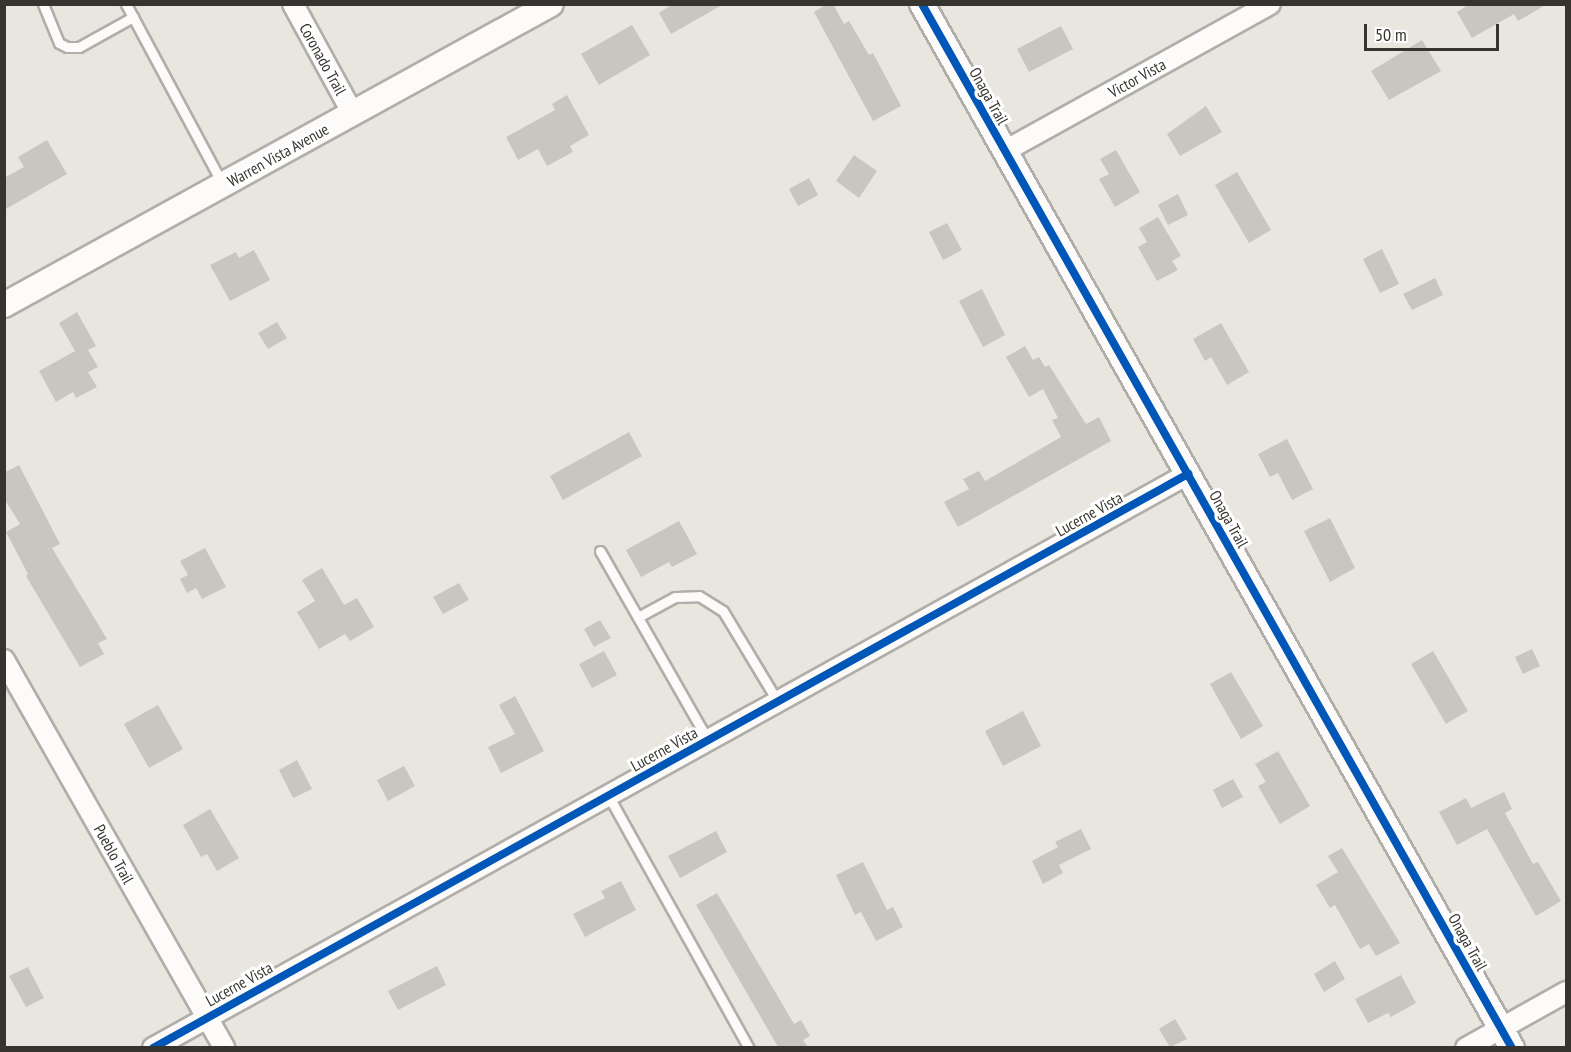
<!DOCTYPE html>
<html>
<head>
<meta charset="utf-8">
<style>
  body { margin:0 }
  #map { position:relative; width:1571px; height:1052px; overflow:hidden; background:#e9e6df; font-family:"PT Sans Narrow",sans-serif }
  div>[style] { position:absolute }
  .building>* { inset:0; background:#c8c6c1 }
  .roads { filter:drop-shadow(2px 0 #b1aea9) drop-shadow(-2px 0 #b1aea9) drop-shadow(0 2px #b1aea9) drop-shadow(0 -2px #b1aea9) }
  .service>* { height:9px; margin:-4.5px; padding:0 4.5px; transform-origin:4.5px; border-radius:4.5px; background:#fcfbfa }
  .minor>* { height:20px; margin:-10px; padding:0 10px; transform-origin:10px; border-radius:10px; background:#fcfbfa }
  .tertiary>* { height:24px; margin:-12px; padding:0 12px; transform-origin:12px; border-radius:12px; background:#fcfbfa }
  .cycleway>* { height:8px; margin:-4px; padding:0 4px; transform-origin:4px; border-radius:4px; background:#0057b8 }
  span { translate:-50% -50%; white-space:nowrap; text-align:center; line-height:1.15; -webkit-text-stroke:6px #fff; paint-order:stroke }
  .street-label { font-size:16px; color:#36342f }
  .frame { position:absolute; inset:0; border:6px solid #36342f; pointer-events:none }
  .scale { position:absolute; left:1364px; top:24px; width:135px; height:27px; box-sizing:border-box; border:3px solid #36342f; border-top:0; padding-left:8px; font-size:18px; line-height:21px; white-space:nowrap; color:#36342f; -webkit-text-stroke:4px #fff; paint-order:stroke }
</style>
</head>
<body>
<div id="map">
  <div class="building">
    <i style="clip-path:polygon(673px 4px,724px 4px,671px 34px,659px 13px)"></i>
    <i style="clip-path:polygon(827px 4px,833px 4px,844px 24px,849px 21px,869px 55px,873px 53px,901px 106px,873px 121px,814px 12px)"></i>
    <i style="clip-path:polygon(1470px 4px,1547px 4px,1518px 21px,1514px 14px,1472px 38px,1457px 12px)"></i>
    <i style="clip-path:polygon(632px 25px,650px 55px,599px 85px,581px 54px)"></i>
    <i style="clip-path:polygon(1061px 26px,1073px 49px,1029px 72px,1017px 49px)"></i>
    <i style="clip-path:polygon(1422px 40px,1441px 71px,1389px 100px,1371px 71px)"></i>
    <i style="clip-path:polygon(567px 95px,589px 135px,570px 146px,573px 152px,547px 166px,538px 149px,518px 160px,506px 137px,555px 110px,552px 104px)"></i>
    <i style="clip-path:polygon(1206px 106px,1222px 132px,1180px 156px,1167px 134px)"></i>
    <i style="clip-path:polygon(47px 140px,67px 174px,4px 210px,4px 178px,24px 167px,18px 157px)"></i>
    <i style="clip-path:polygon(1116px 150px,1140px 192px,1115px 207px,1099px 179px,1109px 174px,1100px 159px)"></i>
    <i style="clip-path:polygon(854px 155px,877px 171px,859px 198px,836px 181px)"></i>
    <i style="clip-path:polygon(1237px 172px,1271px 230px,1249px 243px,1215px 185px)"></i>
    <i style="clip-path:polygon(809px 178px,818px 195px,798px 206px,789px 189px)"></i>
    <i style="clip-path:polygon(1178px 194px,1188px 215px,1168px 225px,1158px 205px)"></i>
    <i style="clip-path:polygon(1158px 217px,1181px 256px,1172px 261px,1178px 270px,1157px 281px,1138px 247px,1147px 242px,1139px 228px)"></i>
    <i style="clip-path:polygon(947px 223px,962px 250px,943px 260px,929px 232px)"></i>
    <i style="clip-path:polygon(1382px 249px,1399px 284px,1380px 293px,1363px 259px)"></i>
    <i style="clip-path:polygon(254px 250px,270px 280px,230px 301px,210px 265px,236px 252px,239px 258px)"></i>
    <i style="clip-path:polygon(1435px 278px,1443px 295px,1412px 310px,1403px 294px)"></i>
    <i style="clip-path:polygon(982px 289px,1005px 335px,983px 347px,959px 301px)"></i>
    <i style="clip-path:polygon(77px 312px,96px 346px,88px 350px,98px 367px,88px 372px,97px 387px,76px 398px,73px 392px,56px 402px,39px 371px,75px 351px,59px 323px)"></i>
    <i style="clip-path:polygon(277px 322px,287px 338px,268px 349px,258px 333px)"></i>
    <i style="clip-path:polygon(1221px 323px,1249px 372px,1227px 385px,1211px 357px,1205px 361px,1193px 339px)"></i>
    <i style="clip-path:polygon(1025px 346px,1033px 360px,1039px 357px,1045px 367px,1049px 365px,1086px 424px,1099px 417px,1111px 441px,958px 527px,944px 502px,969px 489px,963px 479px,979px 471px,985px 481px,1061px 437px,1052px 420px,1058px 418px,1043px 389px,1029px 397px,1006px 357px)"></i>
    <i style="clip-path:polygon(629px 432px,642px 456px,563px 500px,550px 476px)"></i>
    <i style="clip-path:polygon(1287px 439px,1313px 489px,1292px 500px,1278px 473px,1270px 477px,1258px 454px)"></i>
    <i style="clip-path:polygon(19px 465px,60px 544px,52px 548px,107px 639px,98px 643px,104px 654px,80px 667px,26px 576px,28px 574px,6px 532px,20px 524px,4px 498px,4px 473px)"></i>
    <i style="clip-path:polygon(1330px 518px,1355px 568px,1330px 582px,1304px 531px)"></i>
    <i style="clip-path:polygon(679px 521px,697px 554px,672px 567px,669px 562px,641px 577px,626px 550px)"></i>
    <i style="clip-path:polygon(205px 548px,226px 587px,202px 599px,196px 588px,187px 593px,180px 579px,188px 575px,180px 561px)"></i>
    <i style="clip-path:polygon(322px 568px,344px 605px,357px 598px,374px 627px,350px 641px,345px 634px,319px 649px,297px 612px,315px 601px,302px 580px)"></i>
    <i style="clip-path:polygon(459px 583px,469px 600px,443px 614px,433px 597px)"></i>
    <i style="clip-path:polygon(600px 620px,611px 638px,594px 647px,584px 629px)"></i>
    <i style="clip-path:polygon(1532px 649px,1540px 666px,1523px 674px,1515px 657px)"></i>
    <i style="clip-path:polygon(604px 651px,617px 675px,592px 688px,579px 664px)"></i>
    <i style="clip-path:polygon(1433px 651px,1468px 711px,1446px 724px,1411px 664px)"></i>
    <i style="clip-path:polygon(1231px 672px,1263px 726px,1241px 739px,1210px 684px)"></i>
    <i style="clip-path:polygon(515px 696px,544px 751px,501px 773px,488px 747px,515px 734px,499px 705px)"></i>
    <i style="clip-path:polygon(158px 705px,183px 749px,149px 768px,124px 724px)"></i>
    <i style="clip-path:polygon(1023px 711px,1041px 746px,1003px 766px,985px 731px)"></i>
    <i style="clip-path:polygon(1278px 751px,1310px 806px,1280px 824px,1258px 786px,1266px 782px,1255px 764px)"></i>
    <i style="clip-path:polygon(297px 760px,312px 789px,293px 798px,279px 770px)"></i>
    <i style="clip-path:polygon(404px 766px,415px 786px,388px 801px,377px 780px)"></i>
    <i style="clip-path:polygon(1233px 779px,1243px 797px,1222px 808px,1213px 790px)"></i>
    <i style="clip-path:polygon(1504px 792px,1512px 809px,1505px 813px,1533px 864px,1538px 862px,1561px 901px,1536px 916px,1487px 829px,1457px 845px,1439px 812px,1466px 798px,1471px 808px)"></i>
    <i style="clip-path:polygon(210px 809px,239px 858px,217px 871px,207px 854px,201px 857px,183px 825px)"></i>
    <i style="clip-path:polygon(1081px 829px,1091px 849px,1059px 865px,1063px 873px,1043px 884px,1032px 861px,1058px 847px,1055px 842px)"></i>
    <i style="clip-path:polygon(716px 831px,727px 852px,680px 878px,668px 856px)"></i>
    <i style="clip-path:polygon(1342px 848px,1400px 943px,1376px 956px,1369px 944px,1360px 949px,1335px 905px,1330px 908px,1316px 885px,1338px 872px,1328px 856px)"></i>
    <i style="clip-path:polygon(863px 862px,887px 910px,893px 907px,903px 927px,876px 941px,861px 912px,855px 915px,836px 875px)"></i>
    <i style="clip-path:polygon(621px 881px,636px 910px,585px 937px,573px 914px,605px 898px,601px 891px)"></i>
    <i style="clip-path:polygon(717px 893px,794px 1024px,801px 1020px,810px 1036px,803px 1040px,808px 1047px,778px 1047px,696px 905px)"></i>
    <i style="clip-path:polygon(1335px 961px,1345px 979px,1324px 992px,1314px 974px)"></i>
    <i style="clip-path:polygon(437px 966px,446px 985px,398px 1010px,388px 991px)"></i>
    <i style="clip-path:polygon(28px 967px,44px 998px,26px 1007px,9px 976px)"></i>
    <i style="clip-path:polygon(1401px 975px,1416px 1003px,1391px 1017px,1388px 1013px,1368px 1023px,1355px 999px)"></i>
    <i style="clip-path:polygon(1175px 1019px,1187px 1039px,1170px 1047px,1159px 1029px)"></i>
  </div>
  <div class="roads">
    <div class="service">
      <i style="left:43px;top:4px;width:42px;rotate:67.7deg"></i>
      <i style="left:59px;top:43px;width:9px;rotate:27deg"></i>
      <i style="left:67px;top:47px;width:12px"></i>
      <i style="left:79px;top:47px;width:62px;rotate:-29.1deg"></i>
      <i style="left:126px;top:4px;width:203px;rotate:61.8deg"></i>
      <i style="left:600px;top:551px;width:218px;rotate:60.3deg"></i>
      <i style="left:638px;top:617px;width:42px;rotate:-28.4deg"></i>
      <i style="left:675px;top:597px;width:24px;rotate:-2deg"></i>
      <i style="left:699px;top:596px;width:28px;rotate:32deg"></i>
      <i style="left:723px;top:611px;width:106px;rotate:58.9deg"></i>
      <i style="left:608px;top:795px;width:290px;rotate:60.9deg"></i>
    </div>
    <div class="minor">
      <i style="left:293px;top:4px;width:125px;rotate:61.4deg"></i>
      <i style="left:1005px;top:151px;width:303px;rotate:-29deg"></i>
      <i style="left:4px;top:660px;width:446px;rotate:60.4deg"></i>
      <i style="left:153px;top:1048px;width:1184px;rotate:-29.01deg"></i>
      <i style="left:1466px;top:1048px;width:115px;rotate:-29.2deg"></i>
    </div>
    <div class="tertiary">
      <i style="left:922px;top:4px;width:1199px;rotate:60.53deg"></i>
      <i style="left:4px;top:305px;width:624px;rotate:-28.82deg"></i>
    </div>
  </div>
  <div class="cycleway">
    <i style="left:922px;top:4px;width:1199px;rotate:60.53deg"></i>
    <i style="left:153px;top:1048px;width:1184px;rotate:-29.01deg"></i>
  </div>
  <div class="street-label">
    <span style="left:323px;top:59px;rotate:61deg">Coronado Trail</span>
    <span style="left:1137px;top:78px;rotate:-29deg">Victor Vista</span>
    <span style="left:989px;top:96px;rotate:61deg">Onaga Trail</span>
    <span style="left:278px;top:155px;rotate:-29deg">Warren Vista Avenue</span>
    <span style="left:1089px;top:514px;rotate:-29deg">Lucerne Vista</span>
    <span style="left:1229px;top:519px;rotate:61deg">Onaga Trail</span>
    <span style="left:664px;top:749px;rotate:-29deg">Lucerne Vista</span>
    <span style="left:114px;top:854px;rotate:61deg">Pueblo Trail</span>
    <span style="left:1468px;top:942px;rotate:61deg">Onaga Trail</span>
    <span style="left:239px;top:984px;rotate:-29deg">Lucerne Vista</span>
  </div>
  <div class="frame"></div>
  <div class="scale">50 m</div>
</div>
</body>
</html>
